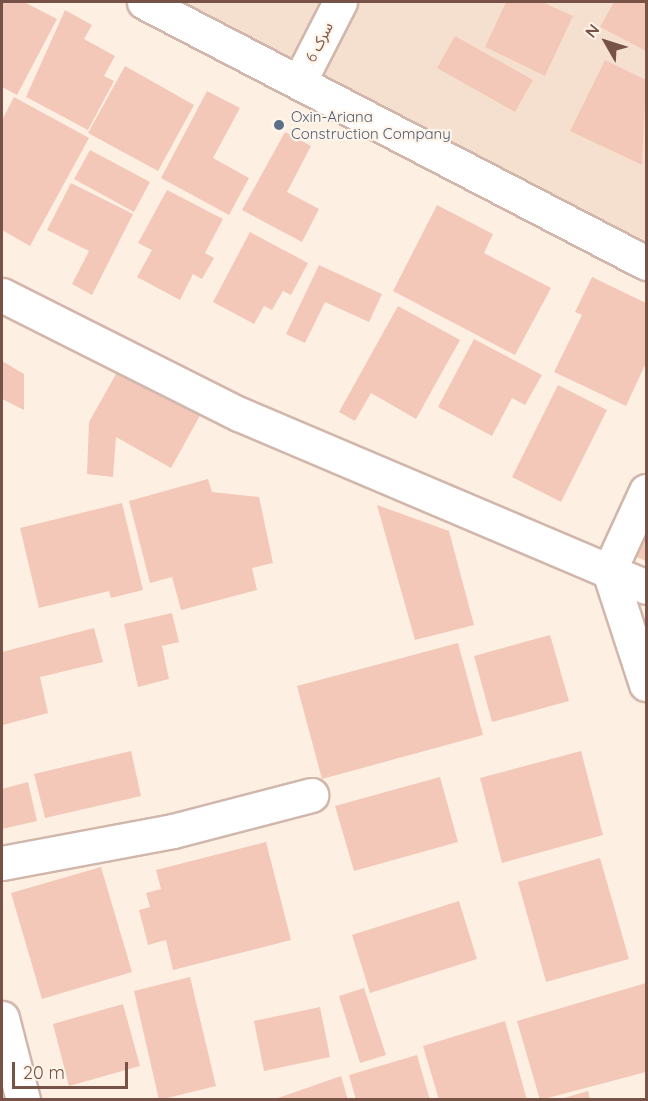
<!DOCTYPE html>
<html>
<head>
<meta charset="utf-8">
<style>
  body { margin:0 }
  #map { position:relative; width:648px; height:1101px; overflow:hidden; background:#fdefe2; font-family:Quicksand,"Noto Sans Arabic",sans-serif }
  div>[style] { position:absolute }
  .residential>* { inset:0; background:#f5e0d0 }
  .building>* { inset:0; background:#f4c8b8 }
  .roads { filter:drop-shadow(2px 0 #d1b7ab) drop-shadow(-2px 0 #d1b7ab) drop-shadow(0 2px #d1b7ab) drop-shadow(0 -2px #d1b7ab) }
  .street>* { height:33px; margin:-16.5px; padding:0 16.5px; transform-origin:16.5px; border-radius:16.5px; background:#fff }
  .secondary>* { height:33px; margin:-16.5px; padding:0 16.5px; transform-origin:16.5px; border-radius:16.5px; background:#fff }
  .dots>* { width:16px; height:16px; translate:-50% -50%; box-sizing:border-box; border:3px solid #fff4e9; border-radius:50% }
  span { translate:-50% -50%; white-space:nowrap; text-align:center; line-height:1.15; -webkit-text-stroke:4.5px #fff4e9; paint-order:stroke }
  .street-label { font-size:15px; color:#765247 }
  .service-label { font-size:15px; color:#4e5e75 }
  .left { translate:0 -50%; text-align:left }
  .frame { position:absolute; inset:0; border:3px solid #765247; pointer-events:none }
  .north { position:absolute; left:576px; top:12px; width:60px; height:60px; -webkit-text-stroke:4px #fff4e9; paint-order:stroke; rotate:309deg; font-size:16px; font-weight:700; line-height:24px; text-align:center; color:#765247 }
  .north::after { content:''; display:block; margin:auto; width:21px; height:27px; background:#765247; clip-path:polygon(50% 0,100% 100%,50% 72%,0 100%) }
  .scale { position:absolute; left:12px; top:1062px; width:116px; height:27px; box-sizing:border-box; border:3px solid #765247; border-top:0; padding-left:8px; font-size:18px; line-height:21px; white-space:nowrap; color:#765247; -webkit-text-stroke:4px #fff4e9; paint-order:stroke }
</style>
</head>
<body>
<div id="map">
  <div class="residential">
    <i style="clip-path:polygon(144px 2px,646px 2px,646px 263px)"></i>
  </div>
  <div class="building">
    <i style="clip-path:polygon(2px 2px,24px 2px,57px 19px,17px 95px,2px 87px)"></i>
    <i style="clip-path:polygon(506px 2px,542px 2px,573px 16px,545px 76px,485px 47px)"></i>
    <i style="clip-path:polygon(614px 2px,646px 2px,646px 51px,600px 27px)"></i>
    <i style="clip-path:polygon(65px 10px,92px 25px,84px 39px,115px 56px,104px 76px,114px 81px,88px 130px,26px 97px)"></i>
    <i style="clip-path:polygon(455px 36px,533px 80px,515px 112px,437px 68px)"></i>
    <i style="clip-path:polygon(605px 60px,646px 80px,642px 165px,570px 131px)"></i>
    <i style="clip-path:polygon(125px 66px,194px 105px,158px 171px,88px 133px)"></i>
    <i style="clip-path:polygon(207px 91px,240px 108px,213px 158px,249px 178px,229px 215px,161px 178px)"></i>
    <i style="clip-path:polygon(14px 97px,89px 138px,30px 246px,2px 230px,2px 120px)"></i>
    <i style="clip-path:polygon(285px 132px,311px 146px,287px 192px,319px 209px,302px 242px,242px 210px)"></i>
    <i style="clip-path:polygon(90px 150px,150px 182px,134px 212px,74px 179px)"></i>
    <i style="clip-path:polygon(71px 183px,133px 214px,92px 295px,72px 284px,89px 251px,47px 230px)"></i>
    <i style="clip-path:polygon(167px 190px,223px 219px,205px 253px,214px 258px,202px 279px,193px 274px,180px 300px,137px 277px,152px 250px,138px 243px)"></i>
    <i style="clip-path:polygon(437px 205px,493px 234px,484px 253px,551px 288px,515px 355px,393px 291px)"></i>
    <i style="clip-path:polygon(250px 232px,308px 263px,291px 295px,283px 291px,272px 310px,264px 306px,254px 324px,213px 302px)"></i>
    <i style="clip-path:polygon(319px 265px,382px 294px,369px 322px,325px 302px,305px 343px,286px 334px)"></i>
    <i style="clip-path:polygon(592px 277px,646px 303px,646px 363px,626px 406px,554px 372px,582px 315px,575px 312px)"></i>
    <i style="clip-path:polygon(398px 306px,460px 340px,416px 419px,371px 393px,355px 421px,339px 412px)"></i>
    <i style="clip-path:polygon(474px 339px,542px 375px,525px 405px,512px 398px,492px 436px,438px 407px)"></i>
    <i style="clip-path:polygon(2px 361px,24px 374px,24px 410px,2px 399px)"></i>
    <i style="clip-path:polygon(120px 367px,202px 412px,171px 468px,116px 437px,113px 477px,87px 474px,89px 422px)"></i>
    <i style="clip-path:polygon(558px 385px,607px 410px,561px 502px,512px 477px)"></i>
    <i style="clip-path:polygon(208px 479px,212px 492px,259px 497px,273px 563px,252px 568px,257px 590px,181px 610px,172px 577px,150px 583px,129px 501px)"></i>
    <i style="clip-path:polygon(122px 503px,143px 590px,111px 598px,109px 591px,39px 608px,20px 528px)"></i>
    <i style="clip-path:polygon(377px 505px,449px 531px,474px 625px,415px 640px)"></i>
    <i style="clip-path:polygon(646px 537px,646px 561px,637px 557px)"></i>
    <i style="clip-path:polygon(172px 613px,179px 642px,162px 646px,169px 679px,138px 687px,124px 624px)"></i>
    <i style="clip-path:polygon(94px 628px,103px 662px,40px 677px,48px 713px,3px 725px,2px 652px)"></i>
    <i style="clip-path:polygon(550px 635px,569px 701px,492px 722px,474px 656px)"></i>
    <i style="clip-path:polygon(458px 643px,483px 735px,322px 779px,297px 686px)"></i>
    <i style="clip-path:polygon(131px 751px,141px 796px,45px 818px,34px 774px)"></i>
    <i style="clip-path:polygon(581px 751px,603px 835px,502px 863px,480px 778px)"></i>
    <i style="clip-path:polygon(440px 777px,458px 842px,354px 871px,335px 806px)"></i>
    <i style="clip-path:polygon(28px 782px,37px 821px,2px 829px,2px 789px)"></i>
    <i style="clip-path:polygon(266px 842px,291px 940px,173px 970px,166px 940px,148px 945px,139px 910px,150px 907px,146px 893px,161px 889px,156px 870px)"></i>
    <i style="clip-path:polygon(600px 858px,629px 959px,546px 982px,518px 882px)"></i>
    <i style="clip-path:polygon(101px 867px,132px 972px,42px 999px,11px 893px)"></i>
    <i style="clip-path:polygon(459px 901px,477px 959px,370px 993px,352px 935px)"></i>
    <i style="clip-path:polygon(190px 977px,216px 1086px,159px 1100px,134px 991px)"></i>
    <i style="clip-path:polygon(646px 983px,646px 1072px,540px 1100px,517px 1021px)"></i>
    <i style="clip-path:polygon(364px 988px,386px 1055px,360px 1063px,339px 996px)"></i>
    <i style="clip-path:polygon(123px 1004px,140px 1066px,69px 1086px,53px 1024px)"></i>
    <i style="clip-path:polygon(320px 1007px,330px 1057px,264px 1071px,254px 1021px)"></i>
    <i style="clip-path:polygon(505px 1021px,527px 1100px,439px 1100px,423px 1046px)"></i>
    <i style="clip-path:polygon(417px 1055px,430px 1100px,356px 1100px,349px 1075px)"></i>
    <i style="clip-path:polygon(341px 1076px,348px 1100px,275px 1100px,275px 1099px)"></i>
    <i style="clip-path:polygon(588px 1091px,590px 1100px,561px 1100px,561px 1099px)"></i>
  </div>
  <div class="roads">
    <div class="street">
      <i style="left:299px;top:82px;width:90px;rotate:-62.9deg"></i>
      <i style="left:2px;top:295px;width:265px;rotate:26.7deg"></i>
      <i style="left:239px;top:414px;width:442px;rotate:23deg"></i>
      <i style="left:646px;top:491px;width:88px;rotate:114.8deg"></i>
      <i style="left:609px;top:571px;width:119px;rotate:71.9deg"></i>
      <i style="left:2px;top:863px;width:174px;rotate:-10.6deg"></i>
      <i style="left:173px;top:831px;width:143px;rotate:-14.6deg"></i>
      <i style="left:2px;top:1018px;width:85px;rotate:75.6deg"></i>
    </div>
    <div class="secondary">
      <i style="left:144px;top:2px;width:566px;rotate:27.47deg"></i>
    </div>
  </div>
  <div class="dots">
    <i style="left:279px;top:125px;background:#5c6f8a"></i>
  </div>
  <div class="street-label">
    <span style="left:319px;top:42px;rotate:-63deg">سرک 6</span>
  </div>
  <div class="service-label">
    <span class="left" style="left:291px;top:125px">Oxin-Ariana<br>Construction Company</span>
  </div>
  <div class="frame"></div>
  <div class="north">N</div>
  <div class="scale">20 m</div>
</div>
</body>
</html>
